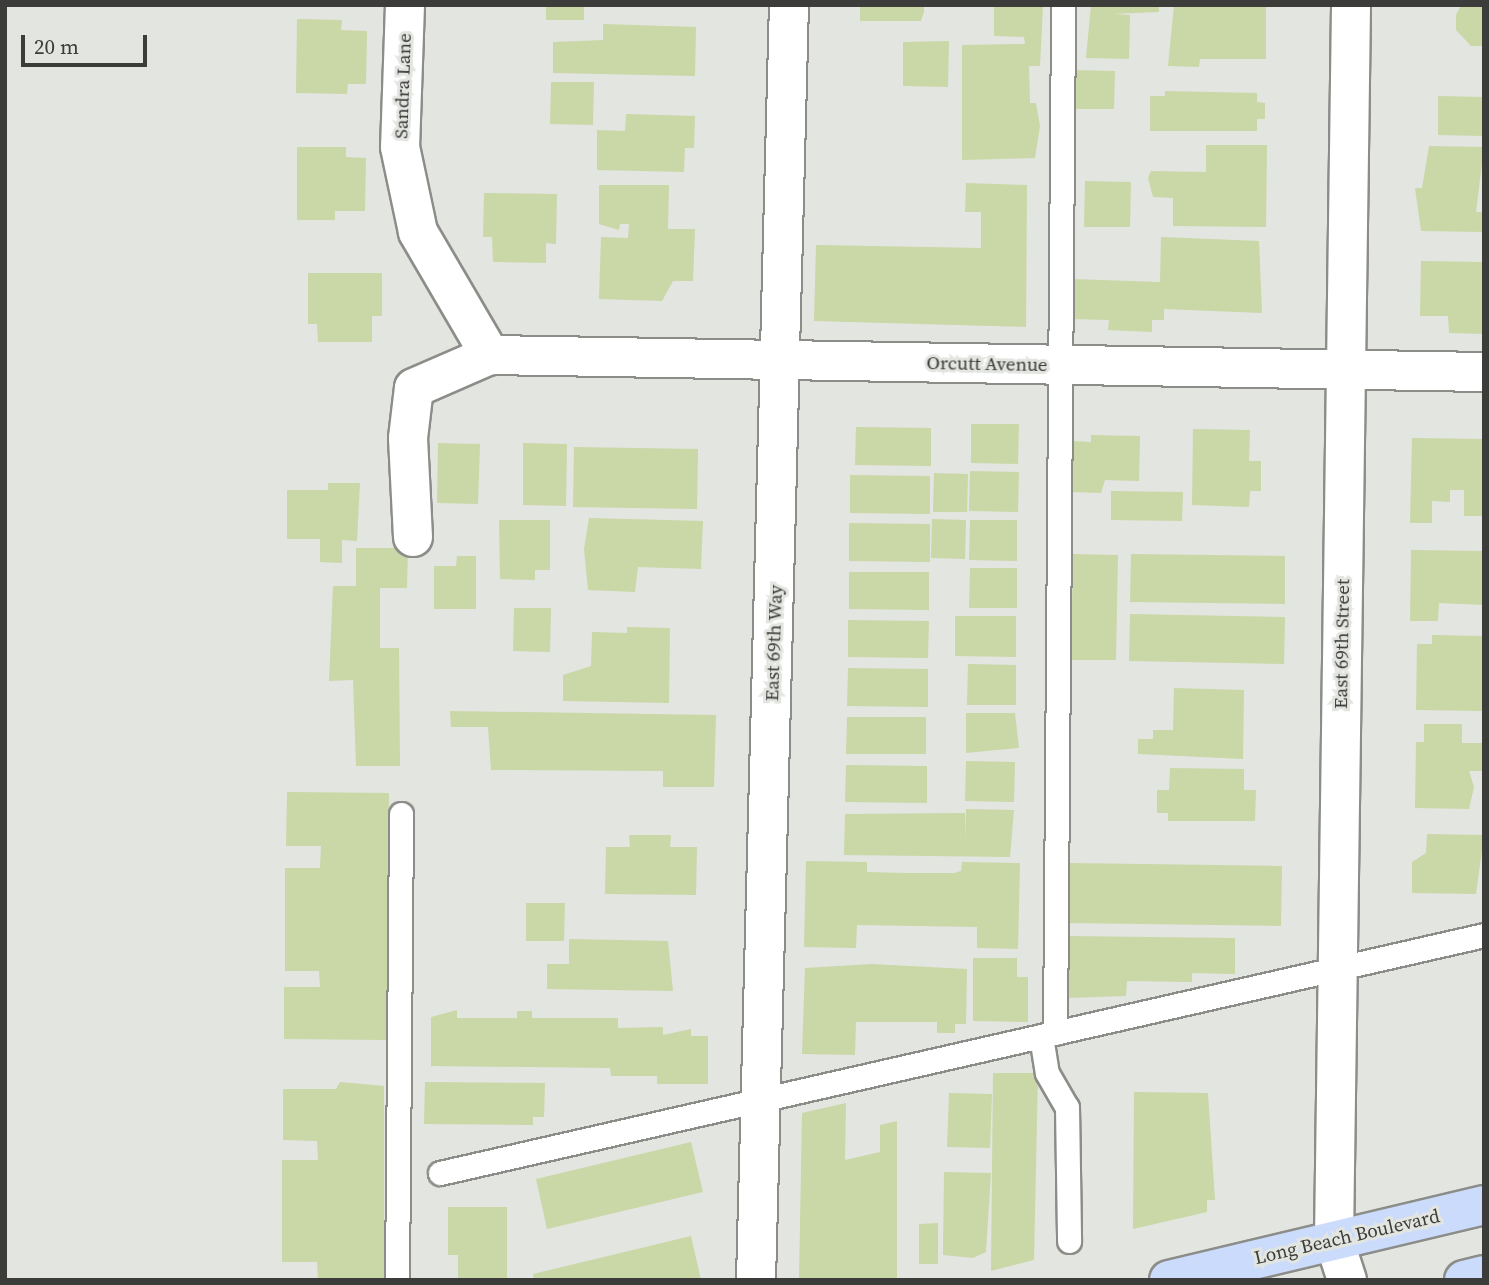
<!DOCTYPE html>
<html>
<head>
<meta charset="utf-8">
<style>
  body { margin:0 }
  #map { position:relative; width:1489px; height:1285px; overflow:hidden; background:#e3e5e0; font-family:"Source Serif 4",serif }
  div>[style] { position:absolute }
  .building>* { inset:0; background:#cad7a6 }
  .roads { filter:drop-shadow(2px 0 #8c8d89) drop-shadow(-2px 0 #8c8d89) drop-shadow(0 2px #8c8d89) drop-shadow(0 -2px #8c8d89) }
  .lane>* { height:23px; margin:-11.5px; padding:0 11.5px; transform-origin:11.5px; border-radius:11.5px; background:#fff }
  .street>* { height:38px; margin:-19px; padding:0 19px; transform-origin:19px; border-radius:19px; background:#fff }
  .primary>* { height:38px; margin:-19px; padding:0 19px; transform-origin:19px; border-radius:19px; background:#cbdbfc }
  span { translate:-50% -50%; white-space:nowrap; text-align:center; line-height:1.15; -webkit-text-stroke:6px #e3e5e0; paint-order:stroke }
  .street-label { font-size:19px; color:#3c3d3b }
  .frame { position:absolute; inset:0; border:7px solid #3c3d3b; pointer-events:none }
  .scale { position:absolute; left:21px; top:35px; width:126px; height:32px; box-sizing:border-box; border:4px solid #3c3d3b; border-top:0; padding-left:9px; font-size:21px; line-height:24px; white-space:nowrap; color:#3c3d3b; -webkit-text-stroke:5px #e3e5e0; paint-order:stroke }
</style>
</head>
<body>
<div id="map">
  <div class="building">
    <i style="clip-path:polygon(546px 5px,584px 5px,584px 20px,546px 20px)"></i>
    <i style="clip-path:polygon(860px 5px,924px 5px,924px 12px,921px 21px,860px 21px)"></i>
    <i style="clip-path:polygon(994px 5px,1043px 5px,1040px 66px,1029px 66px,1030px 103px,1036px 103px,1040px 126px,1035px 158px,962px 160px,962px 45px,1025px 44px,1024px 37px,994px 36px)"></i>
    <i style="clip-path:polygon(1091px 5px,1159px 5px,1159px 12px,1113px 14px,1130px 15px,1129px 59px,1086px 58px)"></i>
    <i style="clip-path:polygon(1174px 5px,1266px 5px,1266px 59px,1200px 59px,1199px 67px,1168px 66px)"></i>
    <i style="clip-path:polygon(1484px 5px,1484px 46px,1471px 46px,1456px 30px,1456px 15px,1460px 7px)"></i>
    <i style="clip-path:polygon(297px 19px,342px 20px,341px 30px,367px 31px,366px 84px,348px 84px,347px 94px,296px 93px)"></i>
    <i style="clip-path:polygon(603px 24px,696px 27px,695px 76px,553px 73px,553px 42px,603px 40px)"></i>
    <i style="clip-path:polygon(949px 41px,948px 87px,903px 86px,903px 42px)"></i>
    <i style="clip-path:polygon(1072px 70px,1115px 71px,1114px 109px,1072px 109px)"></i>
    <i style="clip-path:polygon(551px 82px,594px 82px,593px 125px,550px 124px)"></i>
    <i style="clip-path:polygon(1165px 91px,1257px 93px,1257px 102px,1265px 103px,1265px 119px,1257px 119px,1257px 131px,1150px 131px,1150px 96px,1165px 96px)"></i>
    <i style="clip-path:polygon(1438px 96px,1484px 97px,1484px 136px,1438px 135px)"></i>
    <i style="clip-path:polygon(626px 114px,695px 116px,694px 148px,685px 148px,684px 172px,597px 170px,597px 130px,625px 131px)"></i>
    <i style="clip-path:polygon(1206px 145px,1267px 145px,1266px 227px,1173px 226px,1173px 198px,1153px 197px,1148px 178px,1151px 171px,1206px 172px)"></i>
    <i style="clip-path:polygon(1429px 146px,1484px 147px,1476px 212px,1484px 212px,1484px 232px,1421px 231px,1415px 188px,1422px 188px)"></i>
    <i style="clip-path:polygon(297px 147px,346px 147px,346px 157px,366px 158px,365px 211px,335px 211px,335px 220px,297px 220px)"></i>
    <i style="clip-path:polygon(1085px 181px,1131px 182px,1130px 227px,1084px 227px)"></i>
    <i style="clip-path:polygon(966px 183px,1027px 185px,1026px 327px,814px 321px,816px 245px,981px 248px,981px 212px,965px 212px)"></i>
    <i style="clip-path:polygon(599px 185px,669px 185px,668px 229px,695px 229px,693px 281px,673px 281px,662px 301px,599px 299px,601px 237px,628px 238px,629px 224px,620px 224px,619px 230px,599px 224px)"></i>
    <i style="clip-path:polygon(484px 193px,557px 194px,556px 244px,546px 243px,546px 263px,493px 262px,492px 237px,483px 237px)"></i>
    <i style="clip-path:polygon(1161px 237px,1259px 241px,1262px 313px,1164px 309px,1164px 320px,1152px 320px,1152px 332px,1108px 330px,1109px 320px,1069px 319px,1071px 279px,1160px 282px)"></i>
    <i style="clip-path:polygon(1421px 261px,1484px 262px,1484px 334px,1449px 333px,1448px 316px,1420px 316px)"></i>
    <i style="clip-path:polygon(308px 273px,382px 273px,382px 316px,372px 316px,372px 342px,318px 342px,317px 324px,308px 324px)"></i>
    <i style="clip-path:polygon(971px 424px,1019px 424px,1018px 464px,971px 463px)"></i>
    <i style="clip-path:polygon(856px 427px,931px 428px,931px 466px,855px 465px)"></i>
    <i style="clip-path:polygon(1193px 429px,1250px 430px,1249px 461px,1261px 461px,1261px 491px,1250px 491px,1249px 507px,1192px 505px)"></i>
    <i style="clip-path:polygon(1091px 435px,1140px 436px,1139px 481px,1105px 480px,1101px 493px,1070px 492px,1071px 441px,1091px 442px)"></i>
    <i style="clip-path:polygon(1412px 438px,1484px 439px,1484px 516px,1464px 516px,1464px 490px,1450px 490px,1450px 502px,1432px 501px,1432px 523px,1410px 523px)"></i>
    <i style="clip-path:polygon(438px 443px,480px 444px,478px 504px,437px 503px)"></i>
    <i style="clip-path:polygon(523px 443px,567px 444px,566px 506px,523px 505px)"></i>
    <i style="clip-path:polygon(574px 447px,698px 449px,697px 509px,573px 507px)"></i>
    <i style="clip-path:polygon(970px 471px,1019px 472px,1018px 512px,969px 511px)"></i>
    <i style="clip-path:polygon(934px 473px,968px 474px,967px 512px,933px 512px)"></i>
    <i style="clip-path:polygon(850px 475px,930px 476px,930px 514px,850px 513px)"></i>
    <i style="clip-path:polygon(328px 483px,360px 483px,357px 541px,342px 540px,342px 563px,320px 562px,320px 539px,287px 539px,287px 490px,328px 490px)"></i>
    <i style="clip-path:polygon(1111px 491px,1183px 492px,1182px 521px,1111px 520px)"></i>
    <i style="clip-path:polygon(589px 518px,703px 521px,701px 569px,638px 567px,635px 592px,588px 590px,584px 549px)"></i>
    <i style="clip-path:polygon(932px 519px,966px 520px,965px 559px,931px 558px)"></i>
    <i style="clip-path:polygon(499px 520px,550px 520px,550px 570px,535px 570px,535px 580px,500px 579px)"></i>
    <i style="clip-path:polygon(970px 520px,1017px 520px,1017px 561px,969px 560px)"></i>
    <i style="clip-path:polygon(849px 523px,930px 524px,930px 562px,849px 561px)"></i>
    <i style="clip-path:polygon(356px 548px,408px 548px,407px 588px,380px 588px,380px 648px,399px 648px,400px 766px,356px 766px,353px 680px,329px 681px,333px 586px,356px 586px)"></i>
    <i style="clip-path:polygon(1411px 550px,1484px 551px,1484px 605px,1439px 603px,1438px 621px,1410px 621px)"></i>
    <i style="clip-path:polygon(1073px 554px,1118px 555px,1116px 660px,1071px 660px)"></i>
    <i style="clip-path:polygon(1131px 554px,1285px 556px,1285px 604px,1130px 602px)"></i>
    <i style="clip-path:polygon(457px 556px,476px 556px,476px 609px,434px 609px,434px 566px,456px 566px)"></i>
    <i style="clip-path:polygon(970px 568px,1017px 568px,1017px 608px,969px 608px)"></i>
    <i style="clip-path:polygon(849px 572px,929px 572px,929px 610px,849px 609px)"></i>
    <i style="clip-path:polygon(514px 608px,551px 608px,550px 652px,513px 651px)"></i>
    <i style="clip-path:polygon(1130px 614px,1285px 617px,1284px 664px,1129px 661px)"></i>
    <i style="clip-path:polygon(955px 616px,1016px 616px,1016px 657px,955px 656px)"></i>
    <i style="clip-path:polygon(848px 620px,929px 621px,928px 658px,848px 657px)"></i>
    <i style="clip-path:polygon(627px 627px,670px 628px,669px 703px,563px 701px,563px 675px,591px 666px,592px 632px,627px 633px)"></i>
    <i style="clip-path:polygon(1432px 635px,1482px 636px,1482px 711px,1416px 710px,1417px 644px,1432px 644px)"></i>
    <i style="clip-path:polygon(968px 664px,1016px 665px,1016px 705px,967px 705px)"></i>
    <i style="clip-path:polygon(848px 668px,928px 669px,928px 707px,847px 706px)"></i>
    <i style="clip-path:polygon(1174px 688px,1244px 690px,1243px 759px,1138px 754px,1138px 739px,1153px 739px,1153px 730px,1173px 730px)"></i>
    <i style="clip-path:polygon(450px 711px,716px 715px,714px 787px,663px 787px,663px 771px,491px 770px,488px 727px,451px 727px)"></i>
    <i style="clip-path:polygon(966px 713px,1015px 713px,1019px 748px,966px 753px)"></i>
    <i style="clip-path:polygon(847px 717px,926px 717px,926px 754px,846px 754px)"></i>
    <i style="clip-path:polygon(1424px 724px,1462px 724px,1462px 743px,1484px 743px,1484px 771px,1469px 771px,1474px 787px,1469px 809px,1415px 808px,1416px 742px,1424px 742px)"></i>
    <i style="clip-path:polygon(966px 761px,1015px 762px,1014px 802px,965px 801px)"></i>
    <i style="clip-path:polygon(846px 765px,927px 766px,927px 803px,845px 802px)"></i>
    <i style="clip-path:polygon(1170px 768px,1244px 769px,1244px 790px,1256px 790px,1255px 821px,1168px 821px,1168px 813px,1157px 813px,1157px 790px,1169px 790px)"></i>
    <i style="clip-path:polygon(287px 792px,389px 793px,387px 1040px,284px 1039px,284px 987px,320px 987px,319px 971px,285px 971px,285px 868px,320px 868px,321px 846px,286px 846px)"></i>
    <i style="clip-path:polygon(966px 809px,1014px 810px,1010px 857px,844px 855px,845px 814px,965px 813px,965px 841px)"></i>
    <i style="clip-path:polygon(1427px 834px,1484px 835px,1476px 894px,1412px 893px,1412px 862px,1426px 853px)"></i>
    <i style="clip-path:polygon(629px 835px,671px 835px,670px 847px,697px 847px,696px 895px,605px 894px,606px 847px,630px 847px)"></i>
    <i style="clip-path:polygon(806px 861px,867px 862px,867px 872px,905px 873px,954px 873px,961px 871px,962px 862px,1020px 863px,1018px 949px,977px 948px,977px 927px,857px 925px,856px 948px,804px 947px)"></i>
    <i style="clip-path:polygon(1068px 863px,1282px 866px,1281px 926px,1067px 923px)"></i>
    <i style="clip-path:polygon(526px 903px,565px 903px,564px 941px,526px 941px)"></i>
    <i style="clip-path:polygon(1067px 936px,1235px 938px,1235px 974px,1192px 973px,1192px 982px,1127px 981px,1126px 996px,1067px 998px)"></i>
    <i style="clip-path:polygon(569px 939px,668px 941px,673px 991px,547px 989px,547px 964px,569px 964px)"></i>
    <i style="clip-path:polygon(973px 958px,1017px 958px,1017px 977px,1028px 977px,1028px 1022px,973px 1021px)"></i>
    <i style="clip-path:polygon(872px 964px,967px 969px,966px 1024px,955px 1024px,955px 1033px,937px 1033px,937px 1022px,856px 1022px,855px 1055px,802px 1054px,805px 968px)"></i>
    <i style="clip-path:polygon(457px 1010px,457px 1018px,517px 1018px,517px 1011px,532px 1011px,532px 1018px,618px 1018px,618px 1028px,663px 1027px,663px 1035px,691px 1029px,691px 1036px,708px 1036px,708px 1084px,657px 1084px,657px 1076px,611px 1076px,610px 1068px,431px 1066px,431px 1017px)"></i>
    <i style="clip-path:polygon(993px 1073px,1038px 1073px,1034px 1260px,991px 1271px)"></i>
    <i style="clip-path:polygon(340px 1082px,384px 1086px,384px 1280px,318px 1280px,317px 1262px,282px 1262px,282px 1160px,318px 1160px,317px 1141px,283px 1140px,283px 1089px,336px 1089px)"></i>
    <i style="clip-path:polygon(425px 1082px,545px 1083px,544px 1117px,533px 1117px,533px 1125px,424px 1124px)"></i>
    <i style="clip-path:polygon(1134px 1092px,1208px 1093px,1215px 1200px,1207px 1200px,1207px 1212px,1133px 1229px)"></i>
    <i style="clip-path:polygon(949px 1093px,992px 1094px,990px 1148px,947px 1147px)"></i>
    <i style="clip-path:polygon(846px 1103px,845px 1160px,880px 1152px,880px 1125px,897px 1121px,897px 1280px,799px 1280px,802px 1113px)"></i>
    <i style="clip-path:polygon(691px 1142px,703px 1192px,547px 1229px,536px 1179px)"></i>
    <i style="clip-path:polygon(944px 1172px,991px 1173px,986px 1252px,973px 1258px,943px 1255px)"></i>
    <i style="clip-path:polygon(448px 1207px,507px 1207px,507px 1280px,458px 1280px,458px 1255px,448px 1255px)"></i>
    <i style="clip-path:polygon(938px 1223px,938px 1264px,919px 1264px,919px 1224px)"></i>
    <i style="clip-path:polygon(691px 1236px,701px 1280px,534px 1280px,533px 1274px)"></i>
  </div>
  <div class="roads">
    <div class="lane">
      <i style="left:1055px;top:1033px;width:1028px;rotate:-89.55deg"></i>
      <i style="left:1041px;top:1036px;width:37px;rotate:81deg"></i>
      <i style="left:1047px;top:1073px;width:39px;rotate:60deg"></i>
      <i style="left:1067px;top:1107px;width:134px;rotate:89.1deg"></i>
      <i style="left:440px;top:1173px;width:1071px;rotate:-12.84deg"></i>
      <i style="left:397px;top:1280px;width:466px;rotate:-89.5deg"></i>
    </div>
    <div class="street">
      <i style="left:405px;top:5px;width:142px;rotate:92deg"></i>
      <i style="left:400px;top:147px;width:87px;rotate:78deg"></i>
      <i style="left:418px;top:232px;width:143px;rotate:59.7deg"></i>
      <i style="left:413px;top:537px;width:99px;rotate:-92.9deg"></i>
      <i style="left:408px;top:438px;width:50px;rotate:-83.2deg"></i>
      <i style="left:414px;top:388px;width:83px;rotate:-23.5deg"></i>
      <i style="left:490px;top:355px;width:994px;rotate:0.98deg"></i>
      <i style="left:756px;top:1280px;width:1275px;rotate:-88.52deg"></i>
      <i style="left:1347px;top:1280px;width:42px;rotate:-108deg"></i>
      <i style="left:1334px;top:1240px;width:1235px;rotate:-89.21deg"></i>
    </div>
    <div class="primary">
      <i style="left:1169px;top:1280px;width:324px;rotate:-13.4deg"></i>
      <i style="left:1464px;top:1280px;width:21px;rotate:-14deg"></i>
    </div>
  </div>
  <div class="street-label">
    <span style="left:403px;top:86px;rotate:-88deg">Sandra Lane</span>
    <span style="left:987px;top:364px;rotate:1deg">Orcutt Avenue</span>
    <span style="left:774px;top:643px;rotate:-88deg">East 69th Way</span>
    <span style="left:1342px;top:644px;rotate:-89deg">East 69th Street</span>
    <span style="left:1347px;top:1237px;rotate:-13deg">Long Beach Boulevard</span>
  </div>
  <div class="frame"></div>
  <div class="scale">20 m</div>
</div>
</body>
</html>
